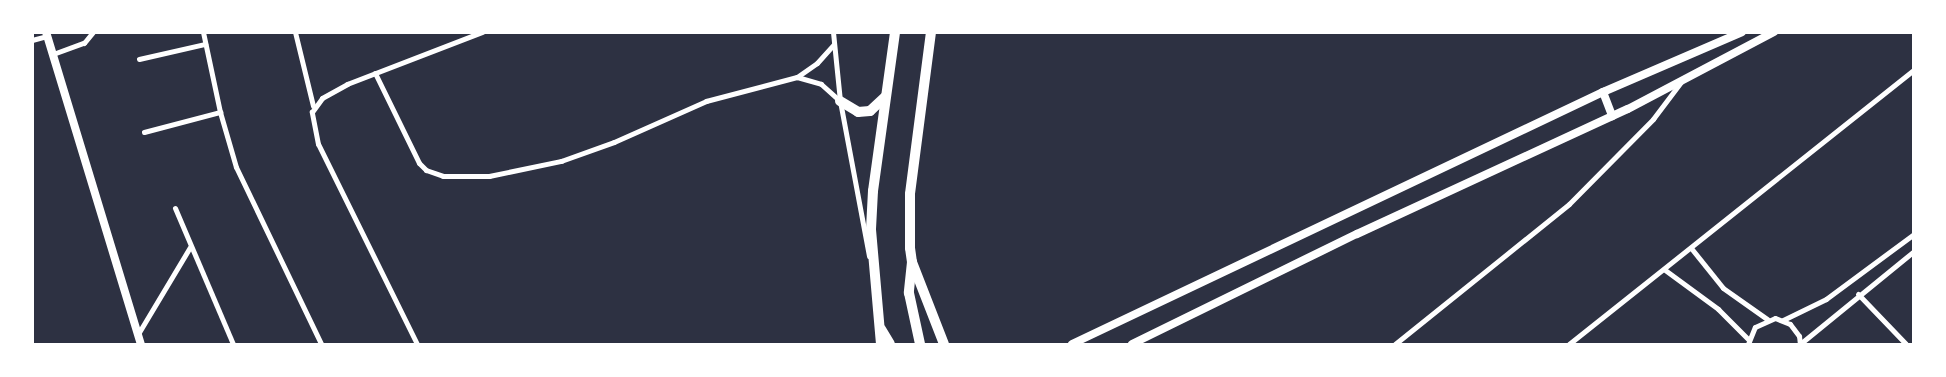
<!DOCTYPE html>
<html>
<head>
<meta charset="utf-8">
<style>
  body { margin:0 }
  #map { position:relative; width:1946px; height:377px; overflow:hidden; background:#2d3142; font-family:"Nunito Sans",sans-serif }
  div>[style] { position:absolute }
  .minor>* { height:5px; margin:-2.5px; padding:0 2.5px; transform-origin:2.5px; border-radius:2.5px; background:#fff }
  .tertiary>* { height:8px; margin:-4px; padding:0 4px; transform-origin:4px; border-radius:4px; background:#fff }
  .primary>* { height:10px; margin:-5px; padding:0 5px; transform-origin:5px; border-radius:5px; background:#fff }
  span { translate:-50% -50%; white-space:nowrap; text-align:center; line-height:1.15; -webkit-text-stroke:4px #fff; paint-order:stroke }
  .frame { position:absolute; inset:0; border:34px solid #fff; pointer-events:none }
</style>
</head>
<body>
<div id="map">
  <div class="minor">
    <i style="left:203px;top:32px;width:82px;rotate:78deg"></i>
    <i style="left:220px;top:112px;width:57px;rotate:73.8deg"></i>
    <i style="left:236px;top:167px;width:196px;rotate:64.3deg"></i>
    <i style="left:295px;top:32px;width:76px;rotate:76.3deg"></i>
    <i style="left:833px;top:32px;width:69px;rotate:84.2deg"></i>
    <i style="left:840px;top:101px;width:158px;rotate:79.4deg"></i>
    <i style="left:32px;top:40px;width:16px;rotate:-15deg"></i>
    <i style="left:53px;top:54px;width:33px;rotate:-20deg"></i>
    <i style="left:84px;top:43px;width:14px;rotate:-51deg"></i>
    <i style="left:139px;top:59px;width:68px;rotate:-12.8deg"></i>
    <i style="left:375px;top:73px;width:100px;rotate:63.9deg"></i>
    <i style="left:419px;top:163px;width:10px;rotate:45deg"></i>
    <i style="left:426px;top:170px;width:18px;rotate:19deg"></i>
    <i style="left:443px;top:176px;width:46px"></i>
    <i style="left:489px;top:176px;width:74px;rotate:-11.8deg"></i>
    <i style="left:561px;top:161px;width:56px;rotate:-19.7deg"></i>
    <i style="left:614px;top:142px;width:101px;rotate:-24deg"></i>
    <i style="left:706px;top:101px;width:94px;rotate:-14.8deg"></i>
    <i style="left:797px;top:77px;width:25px;rotate:16deg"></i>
    <i style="left:821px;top:84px;width:25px;rotate:42deg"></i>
    <i style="left:797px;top:77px;width:24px;rotate:-35deg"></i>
    <i style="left:817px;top:63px;width:25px;rotate:-48deg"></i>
    <i style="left:144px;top:132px;width:79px;rotate:-14.7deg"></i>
    <i style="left:175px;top:208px;width:148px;rotate:66.9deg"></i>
    <i style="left:1691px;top:248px;width:51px;rotate:51.3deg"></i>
    <i style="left:1723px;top:288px;width:54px;rotate:35.2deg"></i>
    <i style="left:1665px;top:270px;width:66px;rotate:36.3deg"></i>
    <i style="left:1718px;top:309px;width:42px;rotate:45deg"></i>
    <i style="left:1858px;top:294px;width:69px;rotate:46.2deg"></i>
    <i style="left:1783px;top:320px;width:48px;rotate:-26deg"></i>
    <i style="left:1826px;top:299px;width:109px;rotate:-36.5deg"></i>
    <i style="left:138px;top:334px;width:101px;rotate:-59.1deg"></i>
    <i style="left:417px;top:344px;width:223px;rotate:-116.3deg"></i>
    <i style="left:318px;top:144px;width:33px;rotate:-101deg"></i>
    <i style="left:312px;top:112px;width:17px;rotate:-54deg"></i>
    <i style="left:322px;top:98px;width:29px;rotate:-29deg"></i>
    <i style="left:347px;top:84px;width:145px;rotate:-21.1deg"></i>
    <i style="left:1395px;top:344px;width:223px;rotate:-38.8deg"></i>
    <i style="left:1569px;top:204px;width:120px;rotate:-45.3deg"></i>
    <i style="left:1653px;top:119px;width:46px;rotate:-52.9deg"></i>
    <i style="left:1569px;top:344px;width:441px;rotate:-38.5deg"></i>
    <i style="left:1748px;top:344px;width:18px;rotate:-68deg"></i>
    <i style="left:1755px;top:327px;width:22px;rotate:-24deg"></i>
    <i style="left:1775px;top:318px;width:16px;rotate:22deg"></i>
    <i style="left:1790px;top:324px;width:15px;rotate:53deg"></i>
    <i style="left:1799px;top:336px;width:8px;rotate:83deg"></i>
    <i style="left:1800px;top:344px;width:147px;rotate:-39.2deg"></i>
  </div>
  <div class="tertiary">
    <i style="left:46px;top:32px;width:326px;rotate:73.1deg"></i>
    <i style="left:1603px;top:92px;width:26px;rotate:69deg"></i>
    <i style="left:1072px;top:344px;width:588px;rotate:-25.39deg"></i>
    <i style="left:1603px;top:92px;width:151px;rotate:-23.3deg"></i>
    <i style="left:1132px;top:344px;width:250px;rotate:-26.1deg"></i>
    <i style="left:1357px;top:234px;width:298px;rotate:-24.8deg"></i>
    <i style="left:1628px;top:109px;width:165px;rotate:-27.8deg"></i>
  </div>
  <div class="primary">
    <i style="left:931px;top:32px;width:163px;rotate:97.4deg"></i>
    <i style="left:910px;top:194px;width:54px;rotate:90deg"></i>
    <i style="left:910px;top:248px;width:14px;rotate:82deg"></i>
    <i style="left:912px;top:262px;width:88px;rotate:68.7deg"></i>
    <i style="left:840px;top:101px;width:21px;rotate:31deg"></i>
    <i style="left:858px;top:112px;width:12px;rotate:-5deg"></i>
    <i style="left:870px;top:111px;width:21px;rotate:-43deg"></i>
    <i style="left:912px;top:262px;width:31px;rotate:96deg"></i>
    <i style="left:909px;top:293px;width:52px;rotate:77.8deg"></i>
    <i style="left:881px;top:329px;width:17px;rotate:59deg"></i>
    <i style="left:881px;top:344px;width:115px;rotate:-95deg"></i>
    <i style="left:871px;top:229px;width:38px;rotate:-87deg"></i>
    <i style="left:873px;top:191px;width:161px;rotate:-82.1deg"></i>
  </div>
  <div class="frame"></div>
</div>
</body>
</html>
